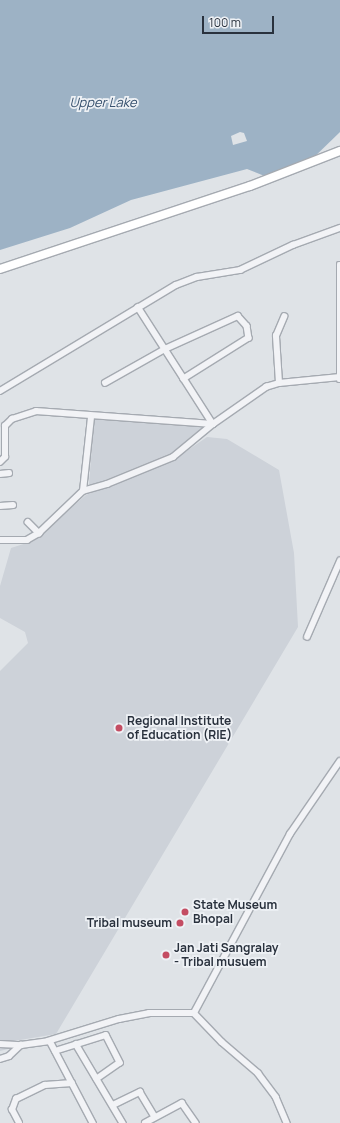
<!DOCTYPE html>
<html>
<head>
<meta charset="utf-8">
<style>
  body { margin:0 }
  #map { position:relative; width:340px; height:1123px; overflow:hidden; background:#dfe3e7; font-family:Manrope,sans-serif }
  div>[style] { position:absolute }
  .built>* { inset:0; background:#cdd2d9 }
  .water>* { inset:0; background:#9db2c5 }
  .pier>* { inset:0; background:#dfe3e7 }
  .roads { filter:drop-shadow(1px 0 #a5aab1) drop-shadow(-1px 0 #a5aab1) drop-shadow(0 1px #a5aab1) drop-shadow(0 -1px #a5aab1) }
  .street>* { height:5.5px; margin:-2.75px; padding:0 2.75px; transform-origin:2.75px; border-radius:2.75px; background:#f2f3f6 }
  .secondary>* { height:8px; margin:-4px; padding:0 4px; transform-origin:4px; border-radius:4px; background:#fff }
  .dots>* { width:11px; height:11px; translate:-50% -50%; box-sizing:border-box; border:2px solid #eef1f5; border-radius:50% }
  span { translate:-50% -50%; white-space:nowrap; text-align:center; line-height:1.15; -webkit-text-stroke:3.5px #eef1f5; paint-order:stroke }
  .poi-label { font-size:12px; color:#29313d; font-weight:700 }
  .left { translate:0 -50%; text-align:left }
  .right { translate:-100% -50%; text-align:right }
  .water-label { font-size:13px; color:#37516e; font-style:italic }
  .scale { position:absolute; left:202px; top:16px; width:72px; height:18px; box-sizing:border-box; border:2px solid #29313d; border-top:0; padding-left:5px; font-size:12px; line-height:14px; white-space:nowrap; color:#29313d; -webkit-text-stroke:3px #eef1f5; paint-order:stroke }
</style>
</head>
<body>
<div id="map">
  <div class="built">
    <i style="clip-path:polygon(94px 419px,202px 425px,205px 427px,169px 455px,93px 485px,89px 484px)"></i>
    <i style="clip-path:polygon(207px 437px,227px 439px,279px 470px,294px 553px,298px 627px,56px 1034px,14px 1041px,12px 1048px,0 1051px,0 671px,28px 643px,25px 632px,0 618px,0 586px,11px 548px,33px 541px,86px 495px,178px 457px)"></i>
  </div>
  <div class="water">
    <i style="clip-path:polygon(0 0,340px 0,340px 132px,307px 164px,267px 177px,247px 169px,131px 200px,70px 228px,0 250px)"></i>
  </div>
  <div class="pier">
    <i style="clip-path:polygon(240px 132px,244px 133px,247px 141px,233px 145px,231px 136px)"></i>
  </div>
  <div class="roads">
    <div class="street">
      <i style="left:340px;top:265px;width:114px;rotate:90deg"></i>
      <i style="left:138px;top:307px;width:139px;rotate:57.3deg"></i>
      <i style="left:105px;top:383px;width:69px;rotate:-29.5deg"></i>
      <i style="left:165px;top:349px;width:80px;rotate:-24.3deg"></i>
      <i style="left:238px;top:316px;width:13px;rotate:48deg"></i>
      <i style="left:247px;top:326px;width:12px;rotate:81deg"></i>
      <i style="left:249px;top:338px;width:77px;rotate:147.8deg"></i>
      <i style="left:279px;top:383px;width:47px;rotate:-93.7deg"></i>
      <i style="left:276px;top:336px;width:21px;rotate:-67deg"></i>
      <i style="left:0;top:391px;width:205px;rotate:-31.1deg"></i>
      <i style="left:176px;top:285px;width:22px;rotate:-21deg"></i>
      <i style="left:197px;top:277px;width:44px;rotate:-9.2deg"></i>
      <i style="left:240px;top:270px;width:59px;rotate:-25.3deg"></i>
      <i style="left:293px;top:245px;width:50px;rotate:-19.9deg"></i>
      <i style="left:0;top:462px;width:7px;rotate:-45deg"></i>
      <i style="left:5px;top:457px;width:31px;rotate:-90deg"></i>
      <i style="left:5px;top:426px;width:10px;rotate:-45deg"></i>
      <i style="left:12px;top:419px;width:25px;rotate:-18deg"></i>
      <i style="left:36px;top:411px;width:177px;rotate:4.2deg"></i>
      <i style="left:0;top:474px;width:9px;rotate:-6deg"></i>
      <i style="left:83px;top:491px;width:74px;rotate:-83.8deg"></i>
      <i style="left:0;top:506px;width:13px;rotate:-4deg"></i>
      <i style="left:28px;top:522px;width:16px;rotate:45deg"></i>
      <i style="left:0;top:540px;width:27px"></i>
      <i style="left:27px;top:540px;width:14px;rotate:-30deg"></i>
      <i style="left:39px;top:533px;width:61px;rotate:-43.7deg"></i>
      <i style="left:83px;top:491px;width:25px;rotate:-16deg"></i>
      <i style="left:107px;top:484px;width:71px;rotate:-22.2deg"></i>
      <i style="left:173px;top:457px;width:52px;rotate:-39.5deg"></i>
      <i style="left:213px;top:424px;width:65px;rotate:-34.9deg"></i>
      <i style="left:266px;top:387px;width:14px;rotate:-17deg"></i>
      <i style="left:279px;top:383px;width:61px;rotate:-5.6deg"></i>
      <i style="left:307px;top:637px;width:83px;rotate:-66.5deg"></i>
      <i style="left:194px;top:1013px;width:203px;rotate:-61.8deg"></i>
      <i style="left:290px;top:834px;width:88px;rotate:-55.6deg"></i>
      <i style="left:50px;top:1041px;width:93px;rotate:62.3deg"></i>
      <i style="left:0;top:1044px;width:21px;rotate:3deg"></i>
      <i style="left:21px;top:1045px;width:27px;rotate:-8deg"></i>
      <i style="left:48px;top:1041px;width:74px;rotate:-17.2deg"></i>
      <i style="left:119px;top:1019px;width:31px;rotate:-11deg"></i>
      <i style="left:149px;top:1013px;width:45px"></i>
      <i style="left:194px;top:1013px;width:40px;rotate:46deg"></i>
      <i style="left:222px;top:1042px;width:48px;rotate:40.7deg"></i>
      <i style="left:258px;top:1073px;width:30px;rotate:53deg"></i>
      <i style="left:276px;top:1097px;width:28px;rotate:67deg"></i>
      <i style="left:76px;top:1044px;width:92px;rotate:59.3deg"></i>
      <i style="left:55px;top:1051px;width:53px;rotate:-17.4deg"></i>
      <i style="left:106px;top:1035px;width:31px;rotate:63deg"></i>
      <i style="left:120px;top:1063px;width:28px;rotate:145deg"></i>
      <i style="left:0;top:1059px;width:9px;rotate:-18deg"></i>
      <i style="left:9px;top:1056px;width:16px;rotate:-43deg"></i>
      <i style="left:113px;top:1105px;width:30px;rotate:-26deg"></i>
      <i style="left:140px;top:1092px;width:29px;rotate:59deg"></i>
      <i style="left:19px;top:1123px;width:15px;rotate:-118deg"></i>
      <i style="left:12px;top:1110px;width:12px;rotate:-70deg"></i>
      <i style="left:16px;top:1099px;width:32px;rotate:-26deg"></i>
      <i style="left:45px;top:1085px;width:27px;rotate:-4deg"></i>
      <i style="left:145px;top:1123px;width:42px;rotate:-28.4deg"></i>
      <i style="left:182px;top:1103px;width:24px;rotate:55deg"></i>
    </div>
    <div class="secondary">
      <i style="left:0;top:269px;width:263px;rotate:-18.4deg"></i>
      <i style="left:250px;top:186px;width:97px;rotate:-21.3deg"></i>
    </div>
  </div>
  <div class="dots">
    <i style="left:119px;top:728px;background:#c44d63"></i>
    <i style="left:185px;top:912px;background:#c44d63"></i>
    <i style="left:180px;top:923px;background:#c44d63"></i>
    <i style="left:166px;top:955px;background:#c44d63"></i>
  </div>
  <div class="poi-label">
    <span class="left" style="left:127px;top:728px">Regional Institute<br>of Education (RIE)</span>
    <span class="left" style="left:193px;top:912px">State Museum<br>Bhopal</span>
    <span class="right" style="left:172px;top:923px">Tribal museum</span>
    <span class="left" style="left:174px;top:955px">Jan Jati Sangralay<br>- Tribal musuem</span>
  </div>
  <div class="water-label">
    <span style="left:103px;top:102px">Upper Lake</span>
  </div>
  <div class="scale">100 m</div>
</div>
</body>
</html>
